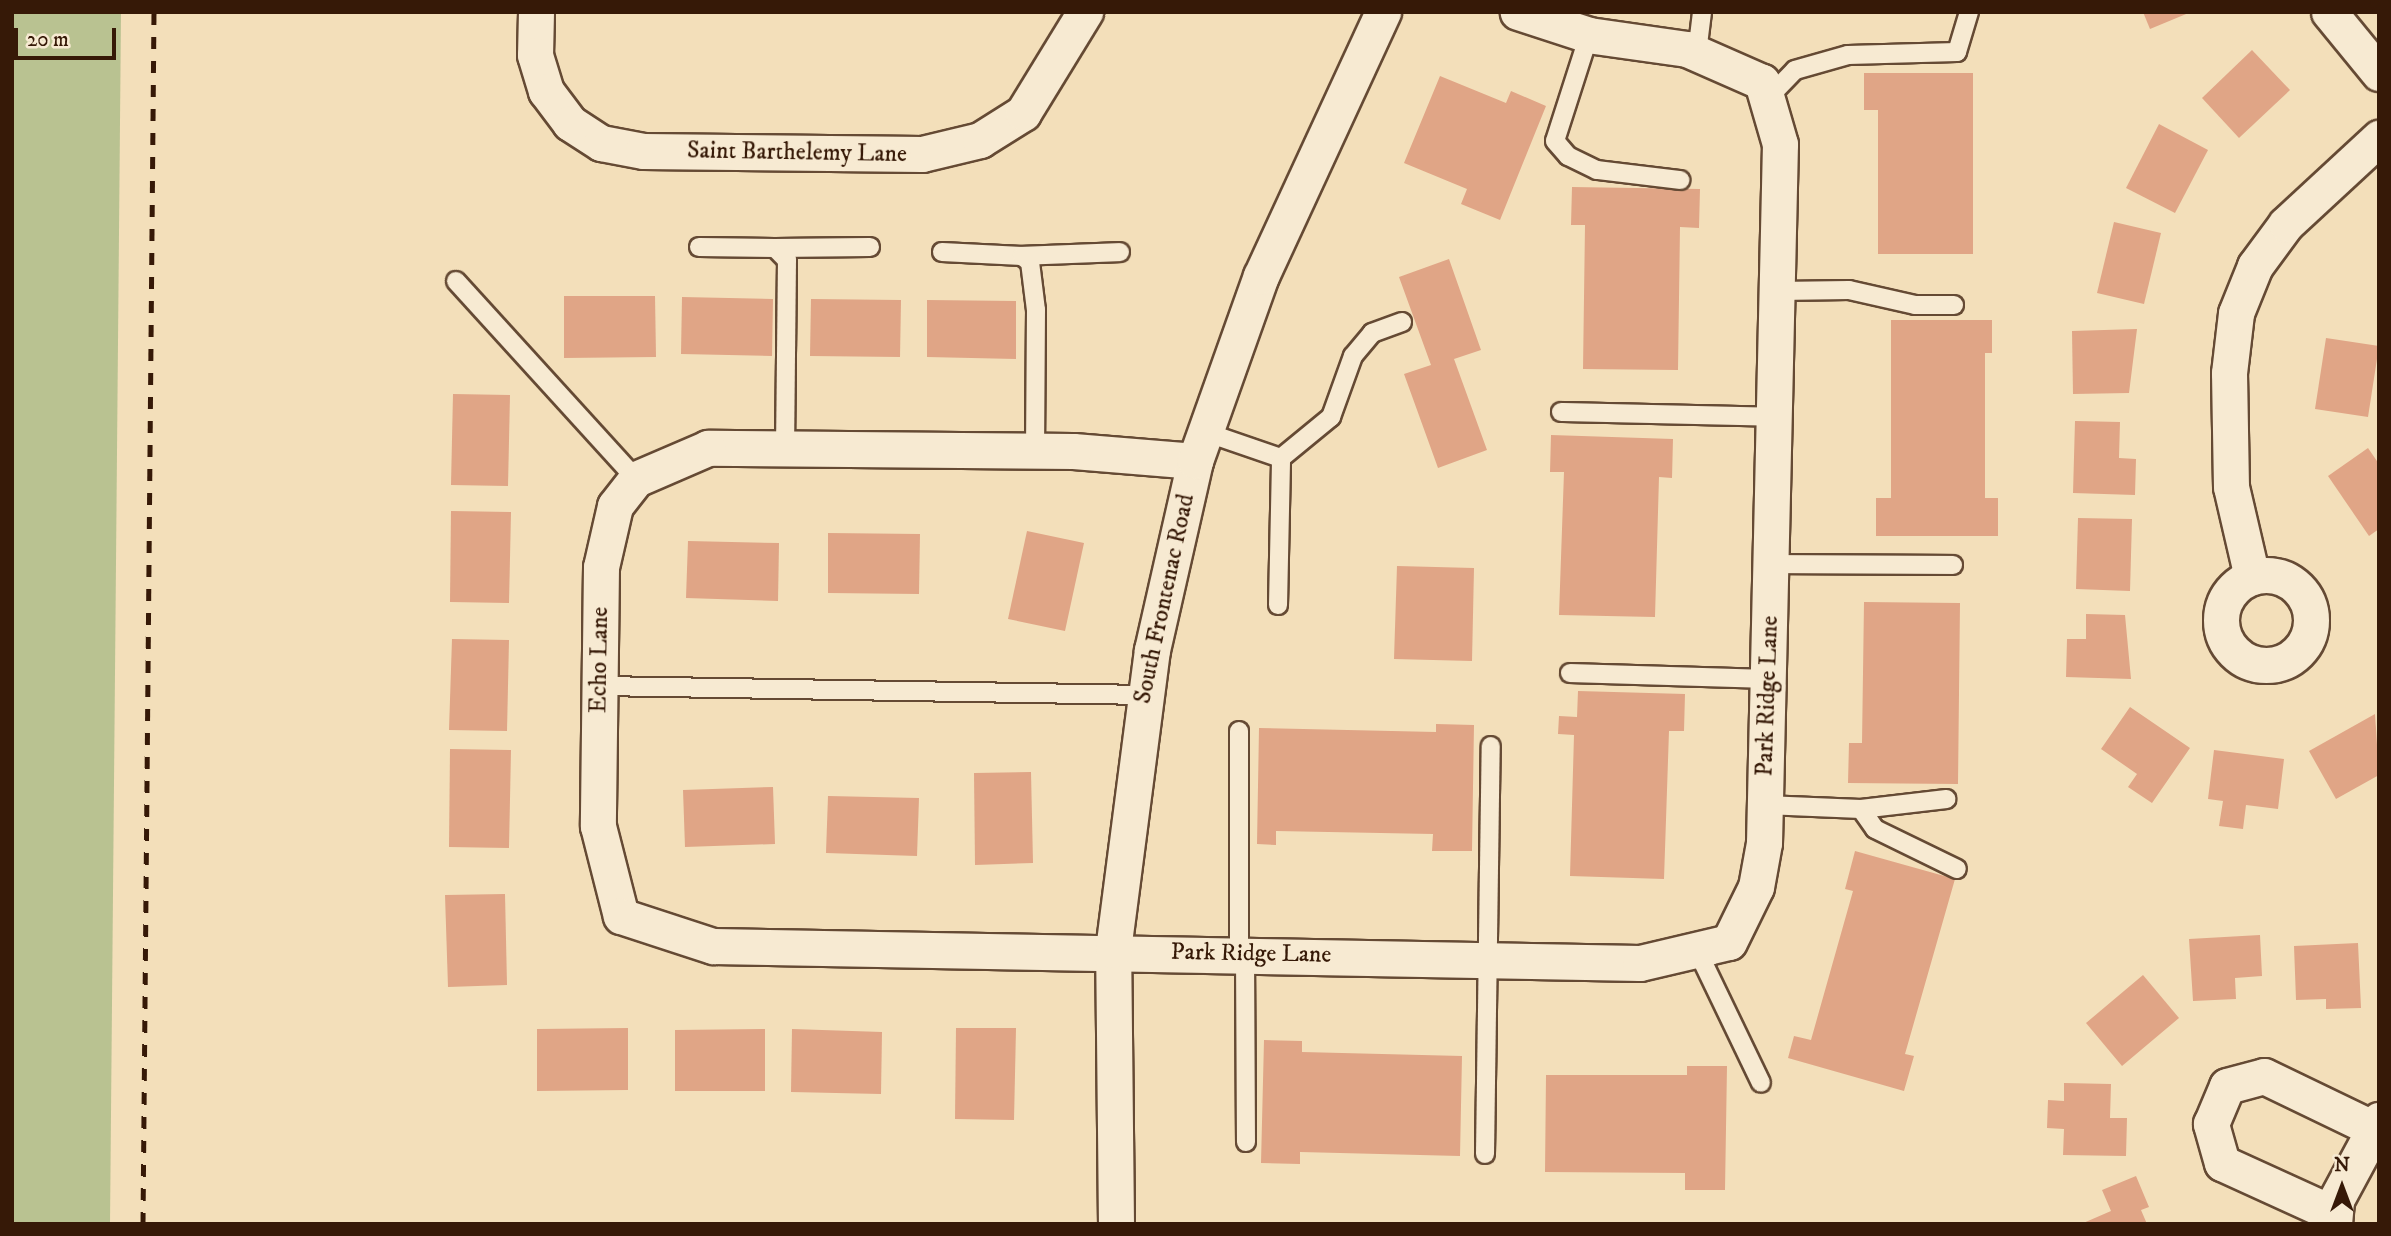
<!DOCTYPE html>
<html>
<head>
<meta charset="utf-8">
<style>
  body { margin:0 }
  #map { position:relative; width:2391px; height:1236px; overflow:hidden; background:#f3dfba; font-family:"IM FELL DW Pica",serif }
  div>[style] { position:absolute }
  .green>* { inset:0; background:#b9c291 }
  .building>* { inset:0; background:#e0a586 }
  .roads { filter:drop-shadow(2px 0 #654a34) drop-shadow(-2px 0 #654a34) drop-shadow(0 2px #654a34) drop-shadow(0 -2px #654a34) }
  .lane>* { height:18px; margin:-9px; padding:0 9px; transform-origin:9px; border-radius:9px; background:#f7ead2 }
  .street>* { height:35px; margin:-17.5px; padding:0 17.5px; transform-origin:17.5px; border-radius:17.5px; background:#f7ead2 }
  .street>.ring { margin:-17.5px; padding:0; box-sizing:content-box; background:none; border:35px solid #f7ead2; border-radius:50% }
  .rail>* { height:5px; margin-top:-2.5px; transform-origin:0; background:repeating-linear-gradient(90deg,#361907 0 12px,transparent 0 24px) }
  span { translate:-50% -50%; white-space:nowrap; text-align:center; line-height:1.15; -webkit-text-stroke:7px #f7ead2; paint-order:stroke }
  .street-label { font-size:24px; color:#361907 }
  .frame { position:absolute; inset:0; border:14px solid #361907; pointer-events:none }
  .north { position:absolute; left:2307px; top:1152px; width:70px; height:70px; -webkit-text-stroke:5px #f7ead2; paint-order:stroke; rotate:0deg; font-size:19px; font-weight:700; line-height:28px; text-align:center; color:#361907 }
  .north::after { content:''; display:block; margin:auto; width:24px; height:32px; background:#361907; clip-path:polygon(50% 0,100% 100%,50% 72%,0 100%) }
  .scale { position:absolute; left:14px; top:28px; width:102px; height:32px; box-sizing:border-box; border:4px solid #361907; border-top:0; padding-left:9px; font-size:21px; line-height:24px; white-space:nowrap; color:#361907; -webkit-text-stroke:5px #f7ead2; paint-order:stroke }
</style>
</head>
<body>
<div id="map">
  <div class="green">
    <i style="clip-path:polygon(12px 12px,121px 12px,110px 1224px,12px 1224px)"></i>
  </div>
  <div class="building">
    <i style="clip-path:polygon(2143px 12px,2191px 12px,2150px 29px)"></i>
    <i style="clip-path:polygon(2252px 50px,2290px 90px,2239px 138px,2202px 98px)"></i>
    <i style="clip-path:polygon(1864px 73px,1973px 73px,1973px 254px,1878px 254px,1878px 110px,1864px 110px)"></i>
    <i style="clip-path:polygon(1440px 76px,1506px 103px,1511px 91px,1546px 106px,1500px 220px,1461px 204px,1467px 189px,1404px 163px)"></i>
    <i style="clip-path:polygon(2159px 124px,2208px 150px,2175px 213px,2126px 188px)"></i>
    <i style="clip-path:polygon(1572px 187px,1700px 189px,1699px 228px,1680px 227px,1678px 370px,1583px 369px,1585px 225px,1571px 225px)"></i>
    <i style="clip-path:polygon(2114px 222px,2161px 233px,2144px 304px,2097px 293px)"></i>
    <i style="clip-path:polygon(1449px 259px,1481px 350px,1454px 359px,1487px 450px,1438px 468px,1404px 374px,1431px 365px,1399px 277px)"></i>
    <i style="clip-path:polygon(564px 296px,655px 296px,656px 357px,564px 358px)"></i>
    <i style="clip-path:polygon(682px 297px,773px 299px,772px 356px,681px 354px)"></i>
    <i style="clip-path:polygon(811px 299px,901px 300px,900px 357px,810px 356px)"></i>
    <i style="clip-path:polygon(927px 300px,1016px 301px,1016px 359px,927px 357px)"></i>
    <i style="clip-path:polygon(1891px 320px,1992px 320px,1992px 353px,1985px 353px,1985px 498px,1998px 498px,1998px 536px,1876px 536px,1876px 498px,1891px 498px)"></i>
    <i style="clip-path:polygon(2137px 329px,2129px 393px,2073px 394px,2072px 331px)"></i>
    <i style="clip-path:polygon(2326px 338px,2379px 346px,2368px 417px,2315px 409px)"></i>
    <i style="clip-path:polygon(453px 394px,510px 395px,508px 486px,451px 485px)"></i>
    <i style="clip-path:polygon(2075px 421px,2120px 422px,2119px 458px,2136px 459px,2135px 495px,2073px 493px)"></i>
    <i style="clip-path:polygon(1551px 435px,1673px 439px,1672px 478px,1659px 477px,1655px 617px,1559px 615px,1564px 472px,1550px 472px)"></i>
    <i style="clip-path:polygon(2368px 448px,2379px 464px,2379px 529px,2369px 536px,2328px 476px)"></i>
    <i style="clip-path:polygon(451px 511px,511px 512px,509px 603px,450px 602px)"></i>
    <i style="clip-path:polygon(2078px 518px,2132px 519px,2130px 591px,2076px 589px)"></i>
    <i style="clip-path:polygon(1027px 531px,1084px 543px,1065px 631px,1008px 619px)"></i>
    <i style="clip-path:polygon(828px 533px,920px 534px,919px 594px,828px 593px)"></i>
    <i style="clip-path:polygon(688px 541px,779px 543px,778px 601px,686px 598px)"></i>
    <i style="clip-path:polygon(1397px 566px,1474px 568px,1472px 661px,1394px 659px)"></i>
    <i style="clip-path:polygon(1864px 602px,1960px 603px,1958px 784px,1848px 783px,1849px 743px,1862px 743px)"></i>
    <i style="clip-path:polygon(2086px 614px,2125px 615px,2131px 679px,2066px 677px,2067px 639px,2086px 639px)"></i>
    <i style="clip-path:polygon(452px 639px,509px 640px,507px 731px,449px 730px)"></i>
    <i style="clip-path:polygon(1578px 691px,1685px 694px,1684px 731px,1669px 731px,1664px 879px,1570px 876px,1574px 735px,1558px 734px,1559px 716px,1577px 717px)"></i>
    <i style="clip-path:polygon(2130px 707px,2190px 748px,2152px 803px,2128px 787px,2137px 774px,2101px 749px)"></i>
    <i style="clip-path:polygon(2375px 714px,2379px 775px,2336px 799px,2309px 751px)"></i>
    <i style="clip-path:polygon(1436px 724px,1474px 725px,1472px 851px,1432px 851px,1433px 834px,1276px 831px,1276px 845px,1257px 844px,1259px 728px,1436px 732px)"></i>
    <i style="clip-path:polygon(450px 749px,511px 750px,509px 848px,449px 847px)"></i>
    <i style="clip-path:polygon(2214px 750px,2284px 759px,2278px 809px,2246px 805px,2243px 829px,2219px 826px,2223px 801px,2208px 799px)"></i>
    <i style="clip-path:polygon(1031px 772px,1033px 863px,975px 865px,974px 773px)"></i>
    <i style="clip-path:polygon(773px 787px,775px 844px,685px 847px,683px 790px)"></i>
    <i style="clip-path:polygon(828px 796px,919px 798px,917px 856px,826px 853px)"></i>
    <i style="clip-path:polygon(1855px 851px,1955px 879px,1905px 1054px,1914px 1056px,1904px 1091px,1788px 1058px,1794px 1036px,1811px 1040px,1853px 891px,1845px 889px)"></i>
    <i style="clip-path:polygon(505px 894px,507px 985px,448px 987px,445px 895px)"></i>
    <i style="clip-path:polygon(2260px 935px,2262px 976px,2235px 978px,2236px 999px,2193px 1001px,2189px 939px)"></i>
    <i style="clip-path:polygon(2358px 943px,2361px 1008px,2326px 1009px,2326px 999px,2296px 1000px,2294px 946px)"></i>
    <i style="clip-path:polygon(2143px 975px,2179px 1018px,2122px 1066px,2086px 1023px)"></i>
    <i style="clip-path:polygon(628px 1028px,628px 1090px,537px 1091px,537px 1029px)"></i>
    <i style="clip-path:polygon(956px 1028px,1016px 1028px,1014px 1120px,955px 1119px)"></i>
    <i style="clip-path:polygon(765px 1029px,765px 1091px,675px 1091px,675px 1030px)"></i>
    <i style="clip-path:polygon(792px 1029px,882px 1032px,881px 1094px,791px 1092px)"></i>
    <i style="clip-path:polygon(1264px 1040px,1302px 1041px,1302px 1052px,1462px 1056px,1460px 1156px,1300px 1152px,1300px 1164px,1261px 1163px)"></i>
    <i style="clip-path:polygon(1687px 1066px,1727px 1066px,1725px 1190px,1685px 1190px,1685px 1173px,1545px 1172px,1546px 1075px,1687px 1075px)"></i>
    <i style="clip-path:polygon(2064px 1083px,2111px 1084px,2110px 1118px,2127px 1118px,2126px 1156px,2063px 1155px,2064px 1129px,2047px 1128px,2048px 1100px,2064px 1101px)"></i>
    <i style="clip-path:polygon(2136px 1176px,2149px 1207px,2141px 1210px,2147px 1224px,2081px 1224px,2111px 1211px,2102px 1190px)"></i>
  </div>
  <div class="roads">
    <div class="lane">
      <i style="left:1589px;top:35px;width:111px;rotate:107.8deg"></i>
      <i style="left:1555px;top:141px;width:20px;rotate:49deg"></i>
      <i style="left:1568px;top:156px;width:32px;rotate:26deg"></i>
      <i style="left:1597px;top:170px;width:84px;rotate:6.9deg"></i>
      <i style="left:1697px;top:53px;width:41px;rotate:-83deg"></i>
      <i style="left:1767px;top:99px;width:40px;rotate:-46deg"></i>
      <i style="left:1795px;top:70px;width:55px;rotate:-15.8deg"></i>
      <i style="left:1848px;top:55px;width:109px;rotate:-1.6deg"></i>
      <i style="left:1957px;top:52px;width:42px;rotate:-73.3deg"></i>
      <i style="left:699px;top:247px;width:76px;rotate:0.8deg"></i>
      <i style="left:775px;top:248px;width:17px;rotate:45deg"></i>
      <i style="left:787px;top:260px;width:189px;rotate:90.6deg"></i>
      <i style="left:775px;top:248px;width:95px;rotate:-0.6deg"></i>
      <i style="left:942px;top:252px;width:80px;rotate:2.9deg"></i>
      <i style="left:1022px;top:256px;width:10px;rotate:37deg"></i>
      <i style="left:1030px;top:262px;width:48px;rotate:82.9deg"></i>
      <i style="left:1036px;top:310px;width:140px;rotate:90.4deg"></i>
      <i style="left:1022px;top:256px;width:98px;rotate:-2.3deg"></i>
      <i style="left:456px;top:281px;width:268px;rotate:47.7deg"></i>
      <i style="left:1778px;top:291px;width:71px;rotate:-0.8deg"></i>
      <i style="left:1849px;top:290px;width:68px;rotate:12.8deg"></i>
      <i style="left:1915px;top:305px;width:39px"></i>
      <i style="left:1561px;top:412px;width:214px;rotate:1.3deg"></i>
      <i style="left:1205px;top:432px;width:80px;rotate:18.9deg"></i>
      <i style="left:1771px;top:564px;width:182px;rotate:0.3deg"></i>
      <i style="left:1278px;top:605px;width:147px;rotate:-88.8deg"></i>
      <i style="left:1281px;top:458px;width:65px;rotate:-39.4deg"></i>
      <i style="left:1331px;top:417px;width:65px;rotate:-70.2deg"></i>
      <i style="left:1353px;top:356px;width:30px;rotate:-50deg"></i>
      <i style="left:1372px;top:333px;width:32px;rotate:-20deg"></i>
      <i style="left:1570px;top:673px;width:198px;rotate:1.7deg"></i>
      <i style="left:599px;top:686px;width:546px;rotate:0.94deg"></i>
      <i style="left:1239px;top:731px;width:223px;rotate:90deg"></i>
      <i style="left:1765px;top:805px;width:96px;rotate:2.4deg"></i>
      <i style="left:1861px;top:809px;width:86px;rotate:-6.7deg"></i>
      <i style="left:1861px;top:809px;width:24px;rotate:55deg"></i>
      <i style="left:1875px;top:829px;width:91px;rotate:26deg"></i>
      <i style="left:1698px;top:952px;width:145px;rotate:64.3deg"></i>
      <i style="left:1245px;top:954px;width:188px;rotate:89.7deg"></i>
      <i style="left:1485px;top:1154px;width:408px;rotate:-89.2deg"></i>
    </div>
    <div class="street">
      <i style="left:536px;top:12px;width:43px;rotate:91.3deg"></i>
      <i style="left:535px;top:55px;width:38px;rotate:73deg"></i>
      <i style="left:546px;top:91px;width:40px;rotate:53deg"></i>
      <i style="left:570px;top:123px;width:37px;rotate:33deg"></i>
      <i style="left:601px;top:143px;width:43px;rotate:10.8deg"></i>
      <i style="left:643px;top:151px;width:279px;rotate:0.6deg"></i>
      <i style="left:922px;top:154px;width:60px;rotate:-13.6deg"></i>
      <i style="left:980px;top:140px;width:51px;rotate:-32.1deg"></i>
      <i style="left:1023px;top:113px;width:119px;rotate:-58.5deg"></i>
      <i style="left:2329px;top:12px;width:79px;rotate:50.7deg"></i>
      <i style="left:1195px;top:461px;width:122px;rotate:-175.3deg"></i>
      <i style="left:1073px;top:451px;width:365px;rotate:-179.5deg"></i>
      <i style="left:708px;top:448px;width:78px;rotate:156.7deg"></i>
      <i style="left:636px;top:479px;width:34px;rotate:128deg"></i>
      <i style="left:615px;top:506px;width:63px;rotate:102.9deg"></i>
      <i style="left:601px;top:567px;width:259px;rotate:90.7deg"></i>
      <i style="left:598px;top:826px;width:93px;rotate:75.7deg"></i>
      <i style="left:621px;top:916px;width:97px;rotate:18.1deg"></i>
      <i style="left:713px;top:946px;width:927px;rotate:1.05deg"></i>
      <i style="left:1640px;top:963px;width:91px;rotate:-13.3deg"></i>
      <i style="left:1729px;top:942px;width:61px;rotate:-63.9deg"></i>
      <i style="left:1756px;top:887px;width:45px;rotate:-79.7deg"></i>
      <i style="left:1764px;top:843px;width:699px;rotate:-88.69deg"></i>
      <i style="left:1780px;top:144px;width:65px;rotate:-106.2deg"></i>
      <i style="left:1762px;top:82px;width:82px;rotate:-156.3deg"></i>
      <i style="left:1687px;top:49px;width:99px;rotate:-171.9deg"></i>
      <i style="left:1589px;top:35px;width:75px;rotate:-162.1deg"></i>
      <i class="ring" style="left:2221px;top:575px;width:55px;height:55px"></i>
      <i style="left:2252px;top:577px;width:92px;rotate:-103.1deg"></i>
      <i style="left:2231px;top:487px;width:114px;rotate:-91deg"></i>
      <i style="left:2229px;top:373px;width:60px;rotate:-83.3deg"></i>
      <i style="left:2236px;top:313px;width:51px;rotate:-68deg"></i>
      <i style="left:2255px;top:266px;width:52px;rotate:-53.6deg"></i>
      <i style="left:2286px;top:224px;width:127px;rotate:-42.8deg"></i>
      <i style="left:2334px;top:1214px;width:123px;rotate:-155.5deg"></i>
      <i style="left:2222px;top:1163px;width:41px;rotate:-105.8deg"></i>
      <i style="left:2211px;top:1124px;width:41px;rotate:-67.2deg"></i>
      <i style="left:2227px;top:1086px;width:38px;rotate:-15deg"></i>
      <i style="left:2264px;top:1076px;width:118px;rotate:25.7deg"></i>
      <i style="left:1116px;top:1224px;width:274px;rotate:-90.6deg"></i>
      <i style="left:1113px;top:950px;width:303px;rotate:-82.6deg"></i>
      <i style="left:1152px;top:650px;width:194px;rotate:-77.2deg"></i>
      <i style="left:1195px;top:461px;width:196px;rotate:-70.4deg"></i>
      <i style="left:1261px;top:276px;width:291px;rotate:-65.2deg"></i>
      <i style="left:2334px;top:1224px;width:24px;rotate:-85deg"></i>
      <i style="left:2336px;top:1200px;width:91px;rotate:-61.7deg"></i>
    </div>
  </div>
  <div class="rail">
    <i style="left:143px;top:1224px;width:1212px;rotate:-89.48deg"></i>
  </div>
  <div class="street-label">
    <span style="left:797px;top:153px;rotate:1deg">Saint Barthelemy Lane</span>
    <span style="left:1165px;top:599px;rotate:-78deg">South Frontenac Road</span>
    <span style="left:600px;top:660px;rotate:-89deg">Echo Lane</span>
    <span style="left:1768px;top:696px;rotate:-88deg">Park Ridge Lane</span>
    <span style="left:1251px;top:954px;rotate:1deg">Park Ridge Lane</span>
  </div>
  <div class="frame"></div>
  <div class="north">N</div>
  <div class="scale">20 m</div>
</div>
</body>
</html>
